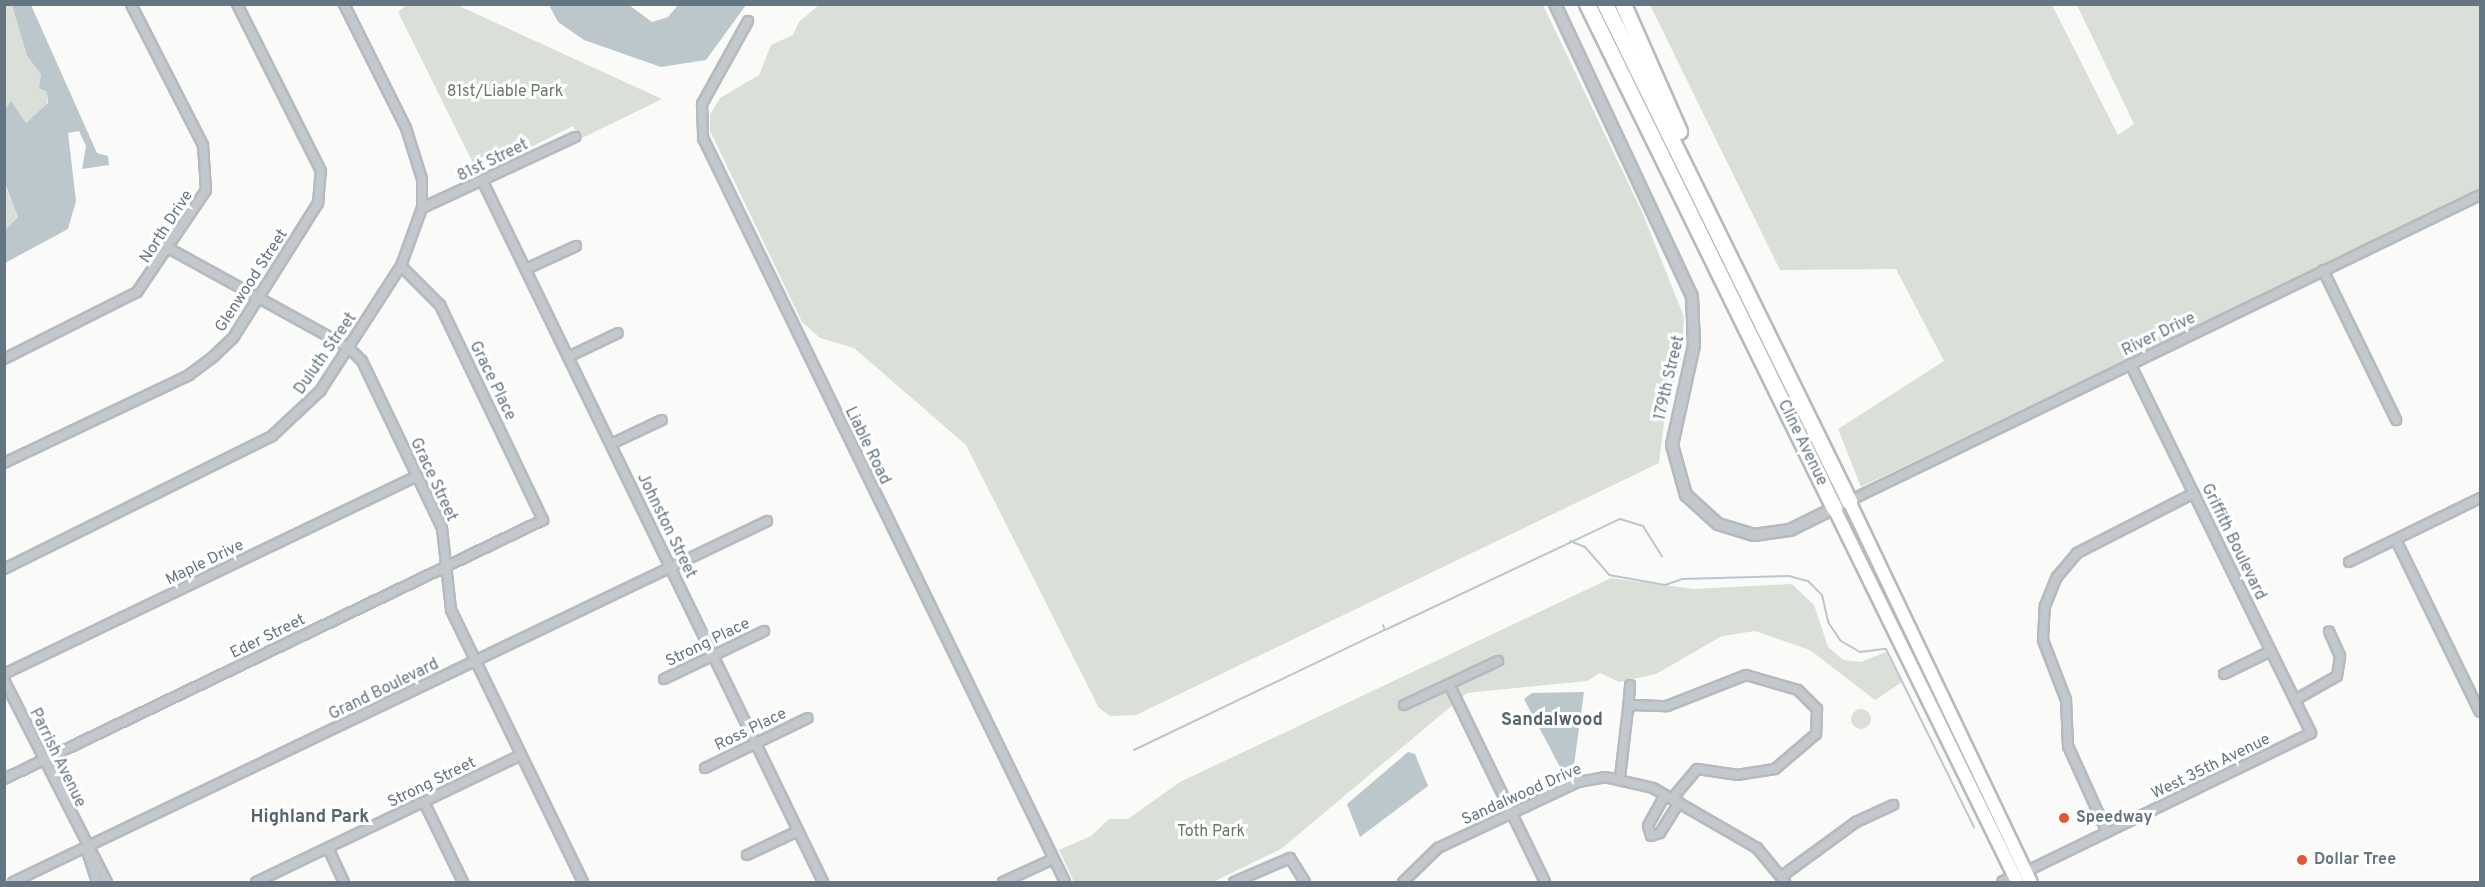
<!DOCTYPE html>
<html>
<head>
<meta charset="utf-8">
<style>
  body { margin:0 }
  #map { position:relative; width:2485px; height:887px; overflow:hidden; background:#fafaf8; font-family:Overpass,sans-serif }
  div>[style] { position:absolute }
  .green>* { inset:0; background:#dadfd7 }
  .round { border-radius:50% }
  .water>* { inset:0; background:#bbc7cb }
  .stream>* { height:2px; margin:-1px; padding:0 1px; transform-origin:1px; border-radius:1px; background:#bbc7cb }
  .roads { filter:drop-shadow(2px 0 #b5babe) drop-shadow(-2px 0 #b5babe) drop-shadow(0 2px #b5babe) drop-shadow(0 -2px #b5babe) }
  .minor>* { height:8px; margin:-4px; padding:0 4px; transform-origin:4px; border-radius:4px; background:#c3c8cc }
  .tertiary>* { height:10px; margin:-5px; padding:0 5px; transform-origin:5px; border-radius:5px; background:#c3c8cc }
  .primary>* { height:12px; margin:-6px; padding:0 6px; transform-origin:6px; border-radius:6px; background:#fff }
  .motorway>* { height:15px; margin:-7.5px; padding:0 7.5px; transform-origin:7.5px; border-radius:7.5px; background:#fff }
  .dots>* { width:16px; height:16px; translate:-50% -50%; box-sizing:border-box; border:3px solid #fff; border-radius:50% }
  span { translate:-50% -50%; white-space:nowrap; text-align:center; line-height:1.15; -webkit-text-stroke:6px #fff; paint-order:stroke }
  .park-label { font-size:16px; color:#687a64 }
  .street-label { font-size:16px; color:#657683 }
  .poi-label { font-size:16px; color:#657683; font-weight:700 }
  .left { translate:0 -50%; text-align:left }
  .neighbourhood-label { font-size:18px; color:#57646e; font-weight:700 }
  .frame { position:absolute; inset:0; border:6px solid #657683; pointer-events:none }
</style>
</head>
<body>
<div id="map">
  <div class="green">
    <i style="clip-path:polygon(820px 4px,1543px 5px,1643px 214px,1684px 317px,1681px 360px,1665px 415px,1659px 463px,1136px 715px,1110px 716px,1099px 708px,966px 445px,854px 348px,820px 338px,802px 322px,710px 131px,710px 115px,720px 98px,759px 75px,771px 45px,793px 35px,799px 22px)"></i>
    <i style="clip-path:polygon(5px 5px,12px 5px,27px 56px,41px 74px,39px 88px,47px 92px,47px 106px,26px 123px,12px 103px,5px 110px)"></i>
    <i style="clip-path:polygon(407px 5px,457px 5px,662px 99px,580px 139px,573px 126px,478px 173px,398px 12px)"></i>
    <i style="clip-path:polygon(1650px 5px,2052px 5px,2118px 135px,2134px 124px,2077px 5px,2480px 5px,2480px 190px,1861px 487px,1838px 429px,1944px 361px,1896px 269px,1780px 270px)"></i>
    <i style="clip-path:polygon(4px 184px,18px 217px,5px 230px,4px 230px)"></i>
    <i style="clip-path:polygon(1611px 578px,1694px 589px,1792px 584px,1814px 605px,1828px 647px,1843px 660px,1861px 662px,1886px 652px,1902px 682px,1875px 700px,1810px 650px,1755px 631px,1722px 636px,1656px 674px,1619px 682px,1600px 673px,1587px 681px,1467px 693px,1281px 849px,1213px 882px,1074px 882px,1059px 850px,1091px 836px,1109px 819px,1128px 819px,1180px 782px)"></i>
    <i class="round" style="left:1851px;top:709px;width:20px;height:20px"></i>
  </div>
  <div class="water">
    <i style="clip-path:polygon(12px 5px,31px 5px,97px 153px,108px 156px,109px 165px,82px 169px,86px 146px,79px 131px,68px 133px,76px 201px,68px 229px,5px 263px,5px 230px,18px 217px,5px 184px,5px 110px,11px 101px,26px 123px,48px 103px,47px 92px,39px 88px,41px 74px,27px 56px)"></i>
    <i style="clip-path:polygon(549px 5px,629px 5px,652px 22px,668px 17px,678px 5px,746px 5px,706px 60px,661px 67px,584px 40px,558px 22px)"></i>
    <i style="clip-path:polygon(1584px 692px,1574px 765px,1561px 769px,1524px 699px,1532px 693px)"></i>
    <i style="clip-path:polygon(1408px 752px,1415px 754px,1428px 786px,1360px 837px,1347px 804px)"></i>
  </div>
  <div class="stream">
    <i style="left:1570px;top:541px;width:16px;rotate:22deg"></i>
    <i style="left:1585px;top:547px;width:37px;rotate:49deg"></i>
    <i style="left:1609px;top:575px;width:57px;rotate:10.1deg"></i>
    <i style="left:1665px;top:585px;width:18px;rotate:-19deg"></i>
    <i style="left:1682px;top:579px;width:107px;rotate:-1.6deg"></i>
    <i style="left:1789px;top:576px;width:20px;rotate:15deg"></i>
    <i style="left:1808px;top:581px;width:20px;rotate:45deg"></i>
    <i style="left:1822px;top:595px;width:28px;rotate:77deg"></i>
    <i style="left:1828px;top:622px;width:23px;rotate:56deg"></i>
    <i style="left:1841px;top:641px;width:22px;rotate:30deg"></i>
    <i style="left:1860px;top:652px;width:26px;rotate:-7deg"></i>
    <i style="left:1886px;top:649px;width:199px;rotate:63.7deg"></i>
    <i style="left:1383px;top:625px;width:5px;rotate:68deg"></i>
    <i style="left:1385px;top:630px;width:260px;rotate:-25.3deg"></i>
    <i style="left:1620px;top:519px;width:24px;rotate:17deg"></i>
    <i style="left:1643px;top:526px;width:36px;rotate:58deg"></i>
    <i style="left:1134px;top:750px;width:278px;rotate:-25.6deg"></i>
  </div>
  <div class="roads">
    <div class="minor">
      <i style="left:748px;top:21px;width:95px;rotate:119deg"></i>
      <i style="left:702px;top:104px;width:34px;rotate:88deg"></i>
      <i style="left:703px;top:138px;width:827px;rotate:64.05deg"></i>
      <i style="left:483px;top:182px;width:778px;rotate:64.09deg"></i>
      <i style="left:422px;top:208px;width:169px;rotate:-24.9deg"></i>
      <i style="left:170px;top:249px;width:205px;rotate:28.9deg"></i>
      <i style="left:349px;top:348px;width:18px;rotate:45deg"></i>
      <i style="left:362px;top:361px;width:185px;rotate:64.4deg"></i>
      <i style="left:442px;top:528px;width:82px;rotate:83.7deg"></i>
      <i style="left:451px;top:610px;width:302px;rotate:64.1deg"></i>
      <i style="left:526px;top:269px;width:55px;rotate:-24.7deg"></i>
      <i style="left:2323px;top:270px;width:167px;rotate:64deg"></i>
      <i style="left:568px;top:357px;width:55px;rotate:-25.6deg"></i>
      <i style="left:4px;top:359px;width:149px;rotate:-26.7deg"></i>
      <i style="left:137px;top:292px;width:123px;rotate:-55.9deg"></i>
      <i style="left:206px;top:190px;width:45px;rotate:-93.8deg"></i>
      <i style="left:203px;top:145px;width:158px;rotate:-117.1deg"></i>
      <i style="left:611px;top:444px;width:56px;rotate:-25.2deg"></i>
      <i style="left:4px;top:463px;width:205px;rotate:-25.4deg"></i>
      <i style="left:189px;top:375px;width:30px;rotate:-37deg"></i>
      <i style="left:213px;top:357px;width:28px;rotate:-44deg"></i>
      <i style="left:233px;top:338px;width:160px;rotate:-57.8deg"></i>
      <i style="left:318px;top:203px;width:32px;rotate:-85deg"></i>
      <i style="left:321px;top:171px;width:187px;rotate:-116.7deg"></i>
      <i style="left:1849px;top:501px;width:701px;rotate:-25.87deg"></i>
      <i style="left:2396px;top:540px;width:191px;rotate:64deg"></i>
      <i style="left:2349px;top:562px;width:146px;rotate:-26deg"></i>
      <i style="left:4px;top:569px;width:299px;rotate:-26.4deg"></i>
      <i style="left:272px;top:436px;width:66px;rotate:-43.2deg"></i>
      <i style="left:320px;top:391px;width:149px;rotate:-57.1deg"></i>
      <i style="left:401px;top:266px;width:62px;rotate:-70.1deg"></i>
      <i style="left:422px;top:208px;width:29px;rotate:-90deg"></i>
      <i style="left:422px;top:179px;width:53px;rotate:-107.4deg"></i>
      <i style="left:406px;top:128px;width:139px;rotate:-116.6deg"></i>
      <i style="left:4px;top:674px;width:458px;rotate:-25.6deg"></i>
      <i style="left:2224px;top:674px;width:52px;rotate:-26.1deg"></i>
      <i style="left:664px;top:679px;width:111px;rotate:-25.6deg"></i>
      <i style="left:4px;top:680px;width:227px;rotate:63deg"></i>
      <i style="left:1449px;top:684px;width:220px;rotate:64.1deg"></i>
      <i style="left:2295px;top:700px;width:48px;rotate:-29.7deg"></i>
      <i style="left:2337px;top:676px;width:20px;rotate:-81deg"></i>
      <i style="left:2340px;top:656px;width:27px;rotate:-114deg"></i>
      <i style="left:1404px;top:705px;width:104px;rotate:-25.1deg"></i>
      <i style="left:1628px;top:709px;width:24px;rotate:-85deg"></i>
      <i style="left:705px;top:768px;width:114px;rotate:-25.9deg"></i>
      <i style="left:1620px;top:777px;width:68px;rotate:-83.3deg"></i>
      <i style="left:1628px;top:709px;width:6px;rotate:-39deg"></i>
      <i style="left:1633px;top:705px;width:34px;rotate:2deg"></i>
      <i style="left:1667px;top:706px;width:85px;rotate:-21.4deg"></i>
      <i style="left:1746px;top:675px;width:54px;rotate:16.1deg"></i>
      <i style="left:1798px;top:690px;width:27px;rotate:45deg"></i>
      <i style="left:1817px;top:709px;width:25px;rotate:92deg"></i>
      <i style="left:1816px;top:734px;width:54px;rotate:139.5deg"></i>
      <i style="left:1775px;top:769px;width:37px;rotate:171deg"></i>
      <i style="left:1738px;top:775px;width:41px;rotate:-171.7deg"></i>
      <i style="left:1697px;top:769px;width:39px;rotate:130deg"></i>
      <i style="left:4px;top:779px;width:598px;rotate:-25.67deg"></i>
      <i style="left:543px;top:520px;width:238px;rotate:-115.6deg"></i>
      <i style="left:440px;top:305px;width:55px;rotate:-135deg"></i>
      <i style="left:1665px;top:795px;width:35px;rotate:119deg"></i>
      <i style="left:1648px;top:826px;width:10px;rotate:73deg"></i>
      <i style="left:1651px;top:836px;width:9px;rotate:-18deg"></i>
      <i style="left:1660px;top:833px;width:36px;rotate:-58deg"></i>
      <i style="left:424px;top:802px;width:89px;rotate:64deg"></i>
      <i style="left:2107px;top:832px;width:94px;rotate:-114.4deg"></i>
      <i style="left:2068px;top:746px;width:46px;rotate:-92.5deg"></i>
      <i style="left:2066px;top:700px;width:64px;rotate:-111deg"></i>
      <i style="left:2043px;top:640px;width:34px;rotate:-87deg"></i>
      <i style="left:2045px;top:606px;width:31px;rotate:-68deg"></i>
      <i style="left:2057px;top:577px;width:31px;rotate:-50deg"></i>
      <i style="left:2077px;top:553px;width:131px;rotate:-27.1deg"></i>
      <i style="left:86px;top:848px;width:36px;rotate:72deg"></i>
      <i style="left:328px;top:848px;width:38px;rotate:65deg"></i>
      <i style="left:747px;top:855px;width:56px;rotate:-25.2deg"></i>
      <i style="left:2025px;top:872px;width:318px;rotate:-25.9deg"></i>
      <i style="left:2311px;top:733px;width:411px;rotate:-116.1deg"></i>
      <i style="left:1782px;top:876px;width:92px;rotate:-36.1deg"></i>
      <i style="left:1856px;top:822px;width:41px;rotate:-24.7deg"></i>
      <i style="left:13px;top:882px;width:836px;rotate:-25.58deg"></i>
      <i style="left:256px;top:882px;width:294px;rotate:-25.6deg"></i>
      <i style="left:1003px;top:882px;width:55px;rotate:-24.7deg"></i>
      <i style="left:1234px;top:882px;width:61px;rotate:-23.2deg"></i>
      <i style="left:1290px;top:858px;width:28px;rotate:58deg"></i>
      <i style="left:1403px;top:882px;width:49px;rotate:-44.2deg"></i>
      <i style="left:1438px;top:848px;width:155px;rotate:-25.2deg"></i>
      <i style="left:1578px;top:782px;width:27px;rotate:-10deg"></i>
      <i style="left:1605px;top:777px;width:49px;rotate:12.9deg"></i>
      <i style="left:1653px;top:788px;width:120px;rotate:30deg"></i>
      <i style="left:1757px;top:848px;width:44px;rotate:50.5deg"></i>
    </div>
    <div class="tertiary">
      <i style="left:1555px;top:4px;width:323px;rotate:64.9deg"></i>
      <i style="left:1692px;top:297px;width:48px;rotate:87.6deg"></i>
      <i style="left:1694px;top:345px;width:102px;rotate:102.4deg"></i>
      <i style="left:1672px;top:445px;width:52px;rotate:74.4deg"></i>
      <i style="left:1686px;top:495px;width:43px;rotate:42.2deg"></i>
      <i style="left:1718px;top:524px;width:38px;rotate:17deg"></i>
      <i style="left:1754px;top:535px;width:36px;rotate:-8deg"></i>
      <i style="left:1790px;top:530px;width:66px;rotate:-26.2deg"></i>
      <i style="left:2003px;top:882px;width:20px;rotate:-24deg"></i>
    </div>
    <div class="primary">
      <i style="left:1849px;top:501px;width:422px;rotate:64.5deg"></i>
      <i style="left:1834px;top:508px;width:416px;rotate:63.9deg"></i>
    </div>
    <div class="motorway">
      <i style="left:1587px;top:4px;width:561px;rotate:63.89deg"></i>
      <i style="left:1605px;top:4px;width:554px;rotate:63.85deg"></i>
      <i style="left:1623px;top:4px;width:139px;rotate:66.2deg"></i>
    </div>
  </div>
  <div class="dots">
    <i style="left:2064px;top:818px;background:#e4572e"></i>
    <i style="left:2302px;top:860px;background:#e4572e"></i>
  </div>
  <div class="park-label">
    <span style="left:505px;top:92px">81st/Liable Park</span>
    <span style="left:1211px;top:832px">Toth Park</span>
  </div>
  <div class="street-label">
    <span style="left:493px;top:161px;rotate:-26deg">81st Street</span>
    <span style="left:167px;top:227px;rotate:-57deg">North Drive</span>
    <span style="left:252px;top:281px;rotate:-57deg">Glenwood Street</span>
    <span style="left:2159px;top:335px;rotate:-26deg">River Drive</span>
    <span style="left:326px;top:354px;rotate:-55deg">Duluth Street</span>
    <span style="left:1670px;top:378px;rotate:-77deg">179th Street</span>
    <span style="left:492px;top:381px;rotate:64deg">Grace Place</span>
    <span style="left:1802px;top:443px;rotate:64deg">Cline Avenue</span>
    <span style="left:867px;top:446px;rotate:64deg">Liable Road</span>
    <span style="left:433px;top:480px;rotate:65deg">Grace Street</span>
    <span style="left:666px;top:526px;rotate:64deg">Johnston Street</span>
    <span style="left:2233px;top:542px;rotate:64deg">Griffith Boulevard</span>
    <span style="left:205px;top:563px;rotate:-26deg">Maple Drive</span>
    <span style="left:268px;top:637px;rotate:-26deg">Eder Street</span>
    <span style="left:708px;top:643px;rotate:-26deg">Strong Place</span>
    <span style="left:384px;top:690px;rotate:-26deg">Grand Boulevard</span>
    <span style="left:751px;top:730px;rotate:-26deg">Ross Place</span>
    <span style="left:57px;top:758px;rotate:64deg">Parrish Avenue</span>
    <span style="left:2211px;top:767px;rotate:-26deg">West 35th Avenue</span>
    <span style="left:432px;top:783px;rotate:-26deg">Strong Street</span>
    <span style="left:1522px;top:795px;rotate:-24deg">Sandalwood Drive</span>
  </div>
  <div class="poi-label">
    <span class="left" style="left:2076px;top:818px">Speedway</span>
    <span class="left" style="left:2314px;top:860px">Dollar Tree</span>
  </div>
  <div class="neighbourhood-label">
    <span style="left:1552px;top:721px">Sandalwood</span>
    <span style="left:310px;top:818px">Highland Park</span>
  </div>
  <div class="frame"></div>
</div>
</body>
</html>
